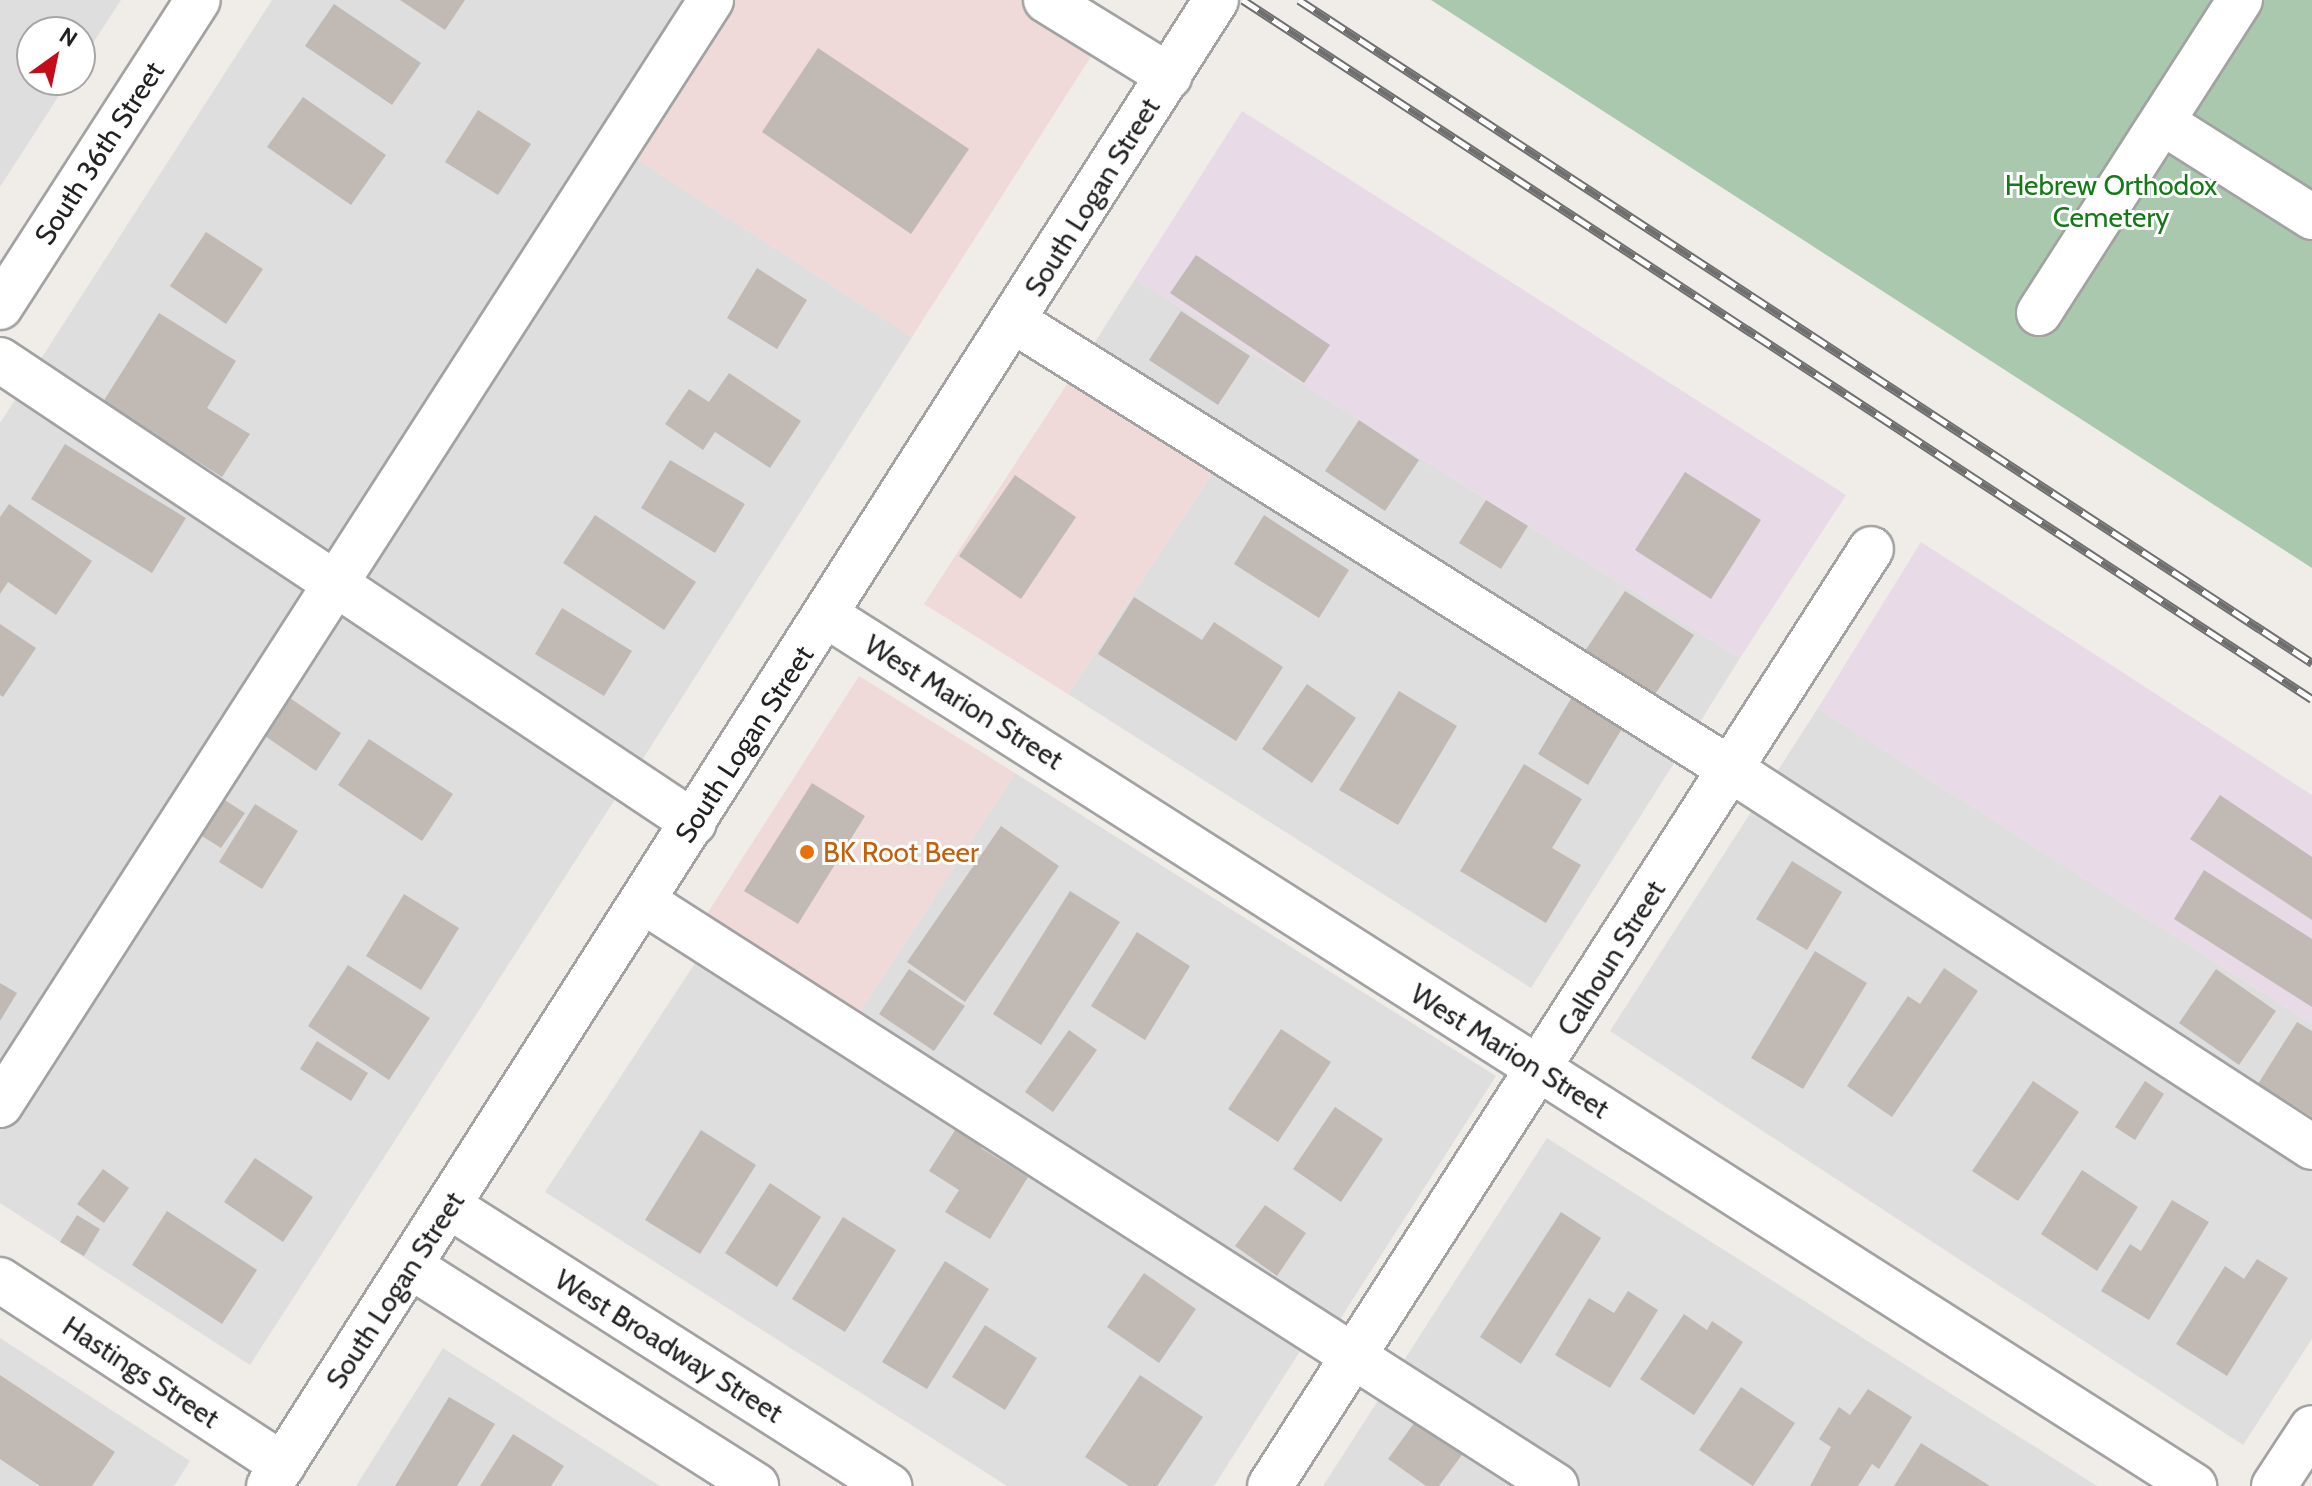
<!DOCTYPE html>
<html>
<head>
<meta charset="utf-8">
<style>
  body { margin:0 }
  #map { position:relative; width:2312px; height:1486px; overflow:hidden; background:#f0ede8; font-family:Cabin,sans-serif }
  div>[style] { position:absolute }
  .residential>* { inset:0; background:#dfdede }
  .commercial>* { inset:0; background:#f0d9d9 }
  .industrial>* { inset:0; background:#e9dae7 }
  .cemetery>* { inset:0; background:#aac8ad }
  .building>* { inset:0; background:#c1b9b4 }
  .roads { filter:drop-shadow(2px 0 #a2a2a2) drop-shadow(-2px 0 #a2a2a2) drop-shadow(0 2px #a2a2a2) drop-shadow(0 -2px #a2a2a2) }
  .minor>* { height:44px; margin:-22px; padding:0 22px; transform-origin:22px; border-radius:22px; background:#fff }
  .rail>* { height:9px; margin-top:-4.5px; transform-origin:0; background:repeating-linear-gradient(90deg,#fff 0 18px,#6f6f6f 0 36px); box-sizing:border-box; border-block:2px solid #6f6f6f }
  .dots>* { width:22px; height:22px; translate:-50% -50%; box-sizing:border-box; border:4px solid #fff; border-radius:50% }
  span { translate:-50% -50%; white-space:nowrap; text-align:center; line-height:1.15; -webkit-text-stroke:6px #fff; paint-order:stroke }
  .street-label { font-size:28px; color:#212121 }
  .park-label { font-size:28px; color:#137a15 }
  .food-label { font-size:28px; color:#c56008 }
  .left { translate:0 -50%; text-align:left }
  .north { position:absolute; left:16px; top:16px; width:80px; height:80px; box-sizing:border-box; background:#fff; border:2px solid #a6a6a6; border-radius:50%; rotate:33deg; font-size:22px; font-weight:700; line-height:32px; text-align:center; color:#212121 }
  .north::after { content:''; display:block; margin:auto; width:28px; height:36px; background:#c40d19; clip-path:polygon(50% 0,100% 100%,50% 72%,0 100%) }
</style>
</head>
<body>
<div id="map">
  <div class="residential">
    <i style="clip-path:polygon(0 0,121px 0,80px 63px,80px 32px,32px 32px,32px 80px,69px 80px,0 187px)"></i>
    <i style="clip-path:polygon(272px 0,691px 0,328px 561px,35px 368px)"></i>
    <i style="clip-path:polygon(632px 156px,912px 337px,639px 765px,354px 577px)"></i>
    <i style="clip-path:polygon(1135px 279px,1740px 658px,1695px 730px,1090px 350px)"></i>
    <i style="clip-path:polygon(19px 394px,309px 585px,0 1072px,0 423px)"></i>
    <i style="clip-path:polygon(1216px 467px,1678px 757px,1531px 988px,1068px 694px)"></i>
    <i style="clip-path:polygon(338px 603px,623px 787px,250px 1365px,0 1203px,0 1127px)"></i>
    <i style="clip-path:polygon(1818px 708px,2312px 1024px,2312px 1339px,2243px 1445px,1610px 1031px)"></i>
    <i style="clip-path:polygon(1015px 773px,1496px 1076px,1337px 1324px,856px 1018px)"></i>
    <i style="clip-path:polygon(701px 954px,1306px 1342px,1214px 1486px,1007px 1486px,545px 1192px)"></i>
    <i style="clip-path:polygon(1547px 1138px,2097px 1486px,1323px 1486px)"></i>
    <i style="clip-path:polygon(0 1338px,190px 1461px,174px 1486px,0 1486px)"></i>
    <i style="clip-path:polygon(443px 1348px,660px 1486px,356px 1486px)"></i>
  </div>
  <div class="commercial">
    <i style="clip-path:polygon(734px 0,1023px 0,1097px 47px,912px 337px,632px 156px)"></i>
    <i style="clip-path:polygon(1073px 375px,1216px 467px,1068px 694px,924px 604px)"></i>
    <i style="clip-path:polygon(859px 676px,1015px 773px,856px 1018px,703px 920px)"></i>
  </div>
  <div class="industrial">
    <i style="clip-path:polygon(1242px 111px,1846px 495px,1740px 658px,1135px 279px)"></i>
    <i style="clip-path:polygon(1921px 542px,2312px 795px,2312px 1024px,1818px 708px)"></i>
  </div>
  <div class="cemetery">
    <i style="clip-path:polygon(1431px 0,2312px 0,2312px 568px)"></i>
  </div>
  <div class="building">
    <i style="clip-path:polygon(400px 0,465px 0,445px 30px)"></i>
    <i style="clip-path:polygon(334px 4px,421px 63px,392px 105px,305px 46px)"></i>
    <i style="clip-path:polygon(818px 48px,969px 149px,911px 234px,762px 132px)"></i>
    <i style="clip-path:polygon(303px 97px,386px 155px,351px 205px,267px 147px)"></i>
    <i style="clip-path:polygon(478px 110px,531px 144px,498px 195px,445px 162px)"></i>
    <i style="clip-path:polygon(206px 232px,263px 269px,226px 324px,170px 286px)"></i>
    <i style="clip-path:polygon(1196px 255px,1330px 345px,1304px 383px,1170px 293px)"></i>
    <i style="clip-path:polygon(757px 268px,807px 300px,777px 349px,727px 318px)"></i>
    <i style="clip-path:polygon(1181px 311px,1250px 356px,1218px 405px,1149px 360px)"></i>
    <i style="clip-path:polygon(159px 313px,236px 361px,207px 408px,250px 434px,222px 477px,103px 402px)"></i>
    <i style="clip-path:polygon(729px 373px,801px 421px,770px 468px,715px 432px,703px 450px,665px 424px,689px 389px,709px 402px)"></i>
    <i style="clip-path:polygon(1359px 420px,1419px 460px,1385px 511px,1325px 471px)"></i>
    <i style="clip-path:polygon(65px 444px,186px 518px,152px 573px,31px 499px)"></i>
    <i style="clip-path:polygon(670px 460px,745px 504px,715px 553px,641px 508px)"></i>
    <i style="clip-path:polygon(1685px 472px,1761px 520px,1711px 599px,1635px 550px)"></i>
    <i style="clip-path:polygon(1015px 475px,1076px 517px,1021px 599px,959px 556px)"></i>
    <i style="clip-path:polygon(1486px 500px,1528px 526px,1501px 569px,1459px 543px)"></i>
    <i style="clip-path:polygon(9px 504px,92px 561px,56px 615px,8px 582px,0 594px,0 517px)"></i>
    <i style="clip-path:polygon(595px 515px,696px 582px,664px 630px,563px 563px)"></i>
    <i style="clip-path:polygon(1264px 515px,1349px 570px,1319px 618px,1234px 564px)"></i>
    <i style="clip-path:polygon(1625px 591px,1694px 635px,1654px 696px,1585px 651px)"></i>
    <i style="clip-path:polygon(1134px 597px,1202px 640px,1214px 622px,1283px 667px,1236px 741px,1098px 654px)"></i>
    <i style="clip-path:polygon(562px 608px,632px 651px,604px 696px,535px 654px)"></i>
    <i style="clip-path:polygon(0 624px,36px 648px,3px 697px,0 695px)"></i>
    <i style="clip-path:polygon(1307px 684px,1356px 718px,1312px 783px,1262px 749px)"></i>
    <i style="clip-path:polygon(1399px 691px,1457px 726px,1398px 825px,1339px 790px)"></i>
    <i style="clip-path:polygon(287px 696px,341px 733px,316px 771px,262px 734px)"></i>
    <i style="clip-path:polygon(1572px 697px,1623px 727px,1588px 785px,1538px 754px)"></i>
    <i style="clip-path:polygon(369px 739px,453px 794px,422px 841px,338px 785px)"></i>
    <i style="clip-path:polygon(1524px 764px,1582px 799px,1552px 848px,1581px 865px,1546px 923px,1460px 871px)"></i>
    <i style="clip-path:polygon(812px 783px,865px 816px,798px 924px,744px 891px)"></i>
    <i style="clip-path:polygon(217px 795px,245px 813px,221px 848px,194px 831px)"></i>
    <i style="clip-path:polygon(2220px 795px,2312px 857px,2312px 920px,2190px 839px)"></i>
    <i style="clip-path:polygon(255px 804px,298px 831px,262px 889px,219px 862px)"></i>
    <i style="clip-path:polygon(1001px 826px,1059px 866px,965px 1002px,907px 962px)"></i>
    <i style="clip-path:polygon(1792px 861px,1842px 892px,1807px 950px,1756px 919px)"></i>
    <i style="clip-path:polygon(2204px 870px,2312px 939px,2312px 1007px,2174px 919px)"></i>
    <i style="clip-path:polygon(1070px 891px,1120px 922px,1041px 1045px,993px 1014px)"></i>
    <i style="clip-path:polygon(404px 894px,459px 928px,421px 990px,366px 956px)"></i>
    <i style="clip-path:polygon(1137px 932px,1190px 966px,1145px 1040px,1091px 1006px)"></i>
    <i style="clip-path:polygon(1815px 951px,1867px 983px,1803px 1089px,1751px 1058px)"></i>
    <i style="clip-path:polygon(348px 965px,430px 1018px,389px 1080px,308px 1026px)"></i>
    <i style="clip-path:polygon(1944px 968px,1978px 991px,1892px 1117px,1847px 1086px,1908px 996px,1920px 1004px)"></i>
    <i style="clip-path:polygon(909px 969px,965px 1006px,934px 1051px,879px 1014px)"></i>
    <i style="clip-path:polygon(2216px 969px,2276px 1011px,2239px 1065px,2179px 1023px)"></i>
    <i style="clip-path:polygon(0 983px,17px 993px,0 1021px)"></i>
    <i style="clip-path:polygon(2297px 1022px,2312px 1031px,2312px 1117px,2258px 1084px)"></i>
    <i style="clip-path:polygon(1281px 1029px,1331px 1062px,1278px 1142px,1228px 1109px)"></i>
    <i style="clip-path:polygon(1069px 1030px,1097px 1050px,1053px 1112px,1025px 1092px)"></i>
    <i style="clip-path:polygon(317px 1041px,368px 1073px,351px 1101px,300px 1069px)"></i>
    <i style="clip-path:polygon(2033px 1081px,2079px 1112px,2018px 1201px,1972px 1171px)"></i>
    <i style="clip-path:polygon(2145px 1081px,2164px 1094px,2135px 1140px,2115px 1127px)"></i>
    <i style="clip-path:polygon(1335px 1107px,1383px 1139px,1341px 1202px,1293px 1169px)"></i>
    <i style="clip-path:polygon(959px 1124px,985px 1141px,981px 1148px,1028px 1177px,990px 1239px,945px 1212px,959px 1190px,929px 1171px)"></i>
    <i style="clip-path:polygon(701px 1130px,756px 1165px,700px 1254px,645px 1220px)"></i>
    <i style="clip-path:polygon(255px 1158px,313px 1197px,283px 1242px,224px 1202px)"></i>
    <i style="clip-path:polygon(103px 1169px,129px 1188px,104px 1223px,77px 1204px)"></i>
    <i style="clip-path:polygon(2082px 1170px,2138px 1207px,2097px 1271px,2041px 1234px)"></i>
    <i style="clip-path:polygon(770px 1183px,821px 1217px,777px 1287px,725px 1253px)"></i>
    <i style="clip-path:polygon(2172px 1200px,2209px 1222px,2149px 1320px,2101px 1291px,2130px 1244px,2141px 1251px)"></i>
    <i style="clip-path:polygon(1265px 1205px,1306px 1233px,1277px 1276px,1235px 1246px)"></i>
    <i style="clip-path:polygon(167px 1211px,257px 1270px,222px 1324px,132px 1265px)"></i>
    <i style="clip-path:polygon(1561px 1212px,1601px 1238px,1521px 1364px,1480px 1337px)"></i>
    <i style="clip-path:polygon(77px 1215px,100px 1229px,84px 1256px,60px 1242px)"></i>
    <i style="clip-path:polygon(843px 1217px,896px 1250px,845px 1332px,792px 1299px)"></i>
    <i style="clip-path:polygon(2257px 1259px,2288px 1278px,2227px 1376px,2176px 1344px,2225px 1266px,2244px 1279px)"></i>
    <i style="clip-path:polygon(945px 1261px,989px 1289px,927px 1389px,882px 1362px)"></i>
    <i style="clip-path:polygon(1144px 1273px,1196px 1309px,1159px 1363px,1107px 1327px)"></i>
    <i style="clip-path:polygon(1628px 1291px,1658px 1310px,1610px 1388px,1555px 1355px,1589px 1298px,1614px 1313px)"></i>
    <i style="clip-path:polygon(1684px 1314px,1707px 1330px,1712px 1321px,1743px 1342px,1694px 1415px,1640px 1379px)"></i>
    <i style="clip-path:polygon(985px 1325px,1037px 1358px,1005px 1410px,952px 1377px)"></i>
    <i style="clip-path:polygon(0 1375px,115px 1452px,92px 1486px,40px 1486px,0 1459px)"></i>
    <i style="clip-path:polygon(1140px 1375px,1203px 1417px,1157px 1486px,1129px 1486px,1085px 1457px)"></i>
    <i style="clip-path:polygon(1741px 1387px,1795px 1423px,1753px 1486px,1699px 1450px)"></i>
    <i style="clip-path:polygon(1868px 1389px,1912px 1417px,1879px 1469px,1872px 1464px,1858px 1486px,1810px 1486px,1831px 1447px,1819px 1439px,1839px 1407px,1850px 1415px)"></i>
    <i style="clip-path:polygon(449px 1397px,495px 1424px,457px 1486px,395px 1486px)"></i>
    <i style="clip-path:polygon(1420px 1415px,1467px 1448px,1439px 1486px,1426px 1486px,1388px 1459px)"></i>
    <i style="clip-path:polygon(513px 1434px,564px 1466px,551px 1486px,480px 1486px)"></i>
    <i style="clip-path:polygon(1921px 1443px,1990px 1486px,1894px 1486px)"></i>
  </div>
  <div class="roads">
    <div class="minor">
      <i style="left:1046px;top:0;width:145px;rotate:31.7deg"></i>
      <i style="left:2162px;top:122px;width:178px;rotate:32.3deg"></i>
      <i style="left:0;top:307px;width:365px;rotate:-57.2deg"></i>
      <i style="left:2039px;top:313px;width:372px;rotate:-57.3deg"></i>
      <i style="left:1014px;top:321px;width:845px;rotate:32.03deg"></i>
      <i style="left:1730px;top:769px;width:694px;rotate:33deg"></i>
      <i style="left:0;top:360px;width:834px;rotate:33.71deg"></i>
      <i style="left:826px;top:615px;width:1622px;rotate:32.48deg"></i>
      <i style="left:643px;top:901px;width:1084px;rotate:32.65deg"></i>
      <i style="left:0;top:1105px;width:1314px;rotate:-57.24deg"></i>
      <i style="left:449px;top:1206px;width:522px;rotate:32.47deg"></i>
      <i style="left:410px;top:1266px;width:410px;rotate:32.4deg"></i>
      <i style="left:0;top:1280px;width:338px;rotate:33.2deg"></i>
      <i style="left:269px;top:1486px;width:1762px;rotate:-57.49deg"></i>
      <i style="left:1270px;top:1486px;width:1113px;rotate:-57.32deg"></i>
      <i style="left:2274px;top:1486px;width:69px;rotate:-56.8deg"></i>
    </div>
  </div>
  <div class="rail">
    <i style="left:1243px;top:0;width:1277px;rotate:33.18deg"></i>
    <i style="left:1299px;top:0;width:1211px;rotate:33.2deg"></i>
  </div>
  <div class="dots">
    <i style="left:807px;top:852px;background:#e8710a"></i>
  </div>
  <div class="street-label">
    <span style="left:99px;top:153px;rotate:-57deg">South 36th Street</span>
    <span style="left:1092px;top:197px;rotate:-58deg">South Logan Street</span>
    <span style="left:964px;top:702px;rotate:32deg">West Marion Street</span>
    <span style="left:744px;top:744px;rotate:-57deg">South Logan Street</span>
    <span style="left:1611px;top:958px;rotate:-58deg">Calhoun Street</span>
    <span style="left:1510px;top:1051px;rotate:32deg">West Marion Street</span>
    <span style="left:395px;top:1290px;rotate:-57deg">South Logan Street</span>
    <span style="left:669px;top:1346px;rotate:32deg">West Broadway Street</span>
    <span style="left:141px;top:1372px;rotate:33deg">Hastings Street</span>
  </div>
  <div class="park-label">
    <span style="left:2111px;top:201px">Hebrew Orthodox<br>Cemetery</span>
  </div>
  <div class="food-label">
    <span class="left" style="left:823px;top:852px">BK Root Beer</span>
  </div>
  <div class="north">N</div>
</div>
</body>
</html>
